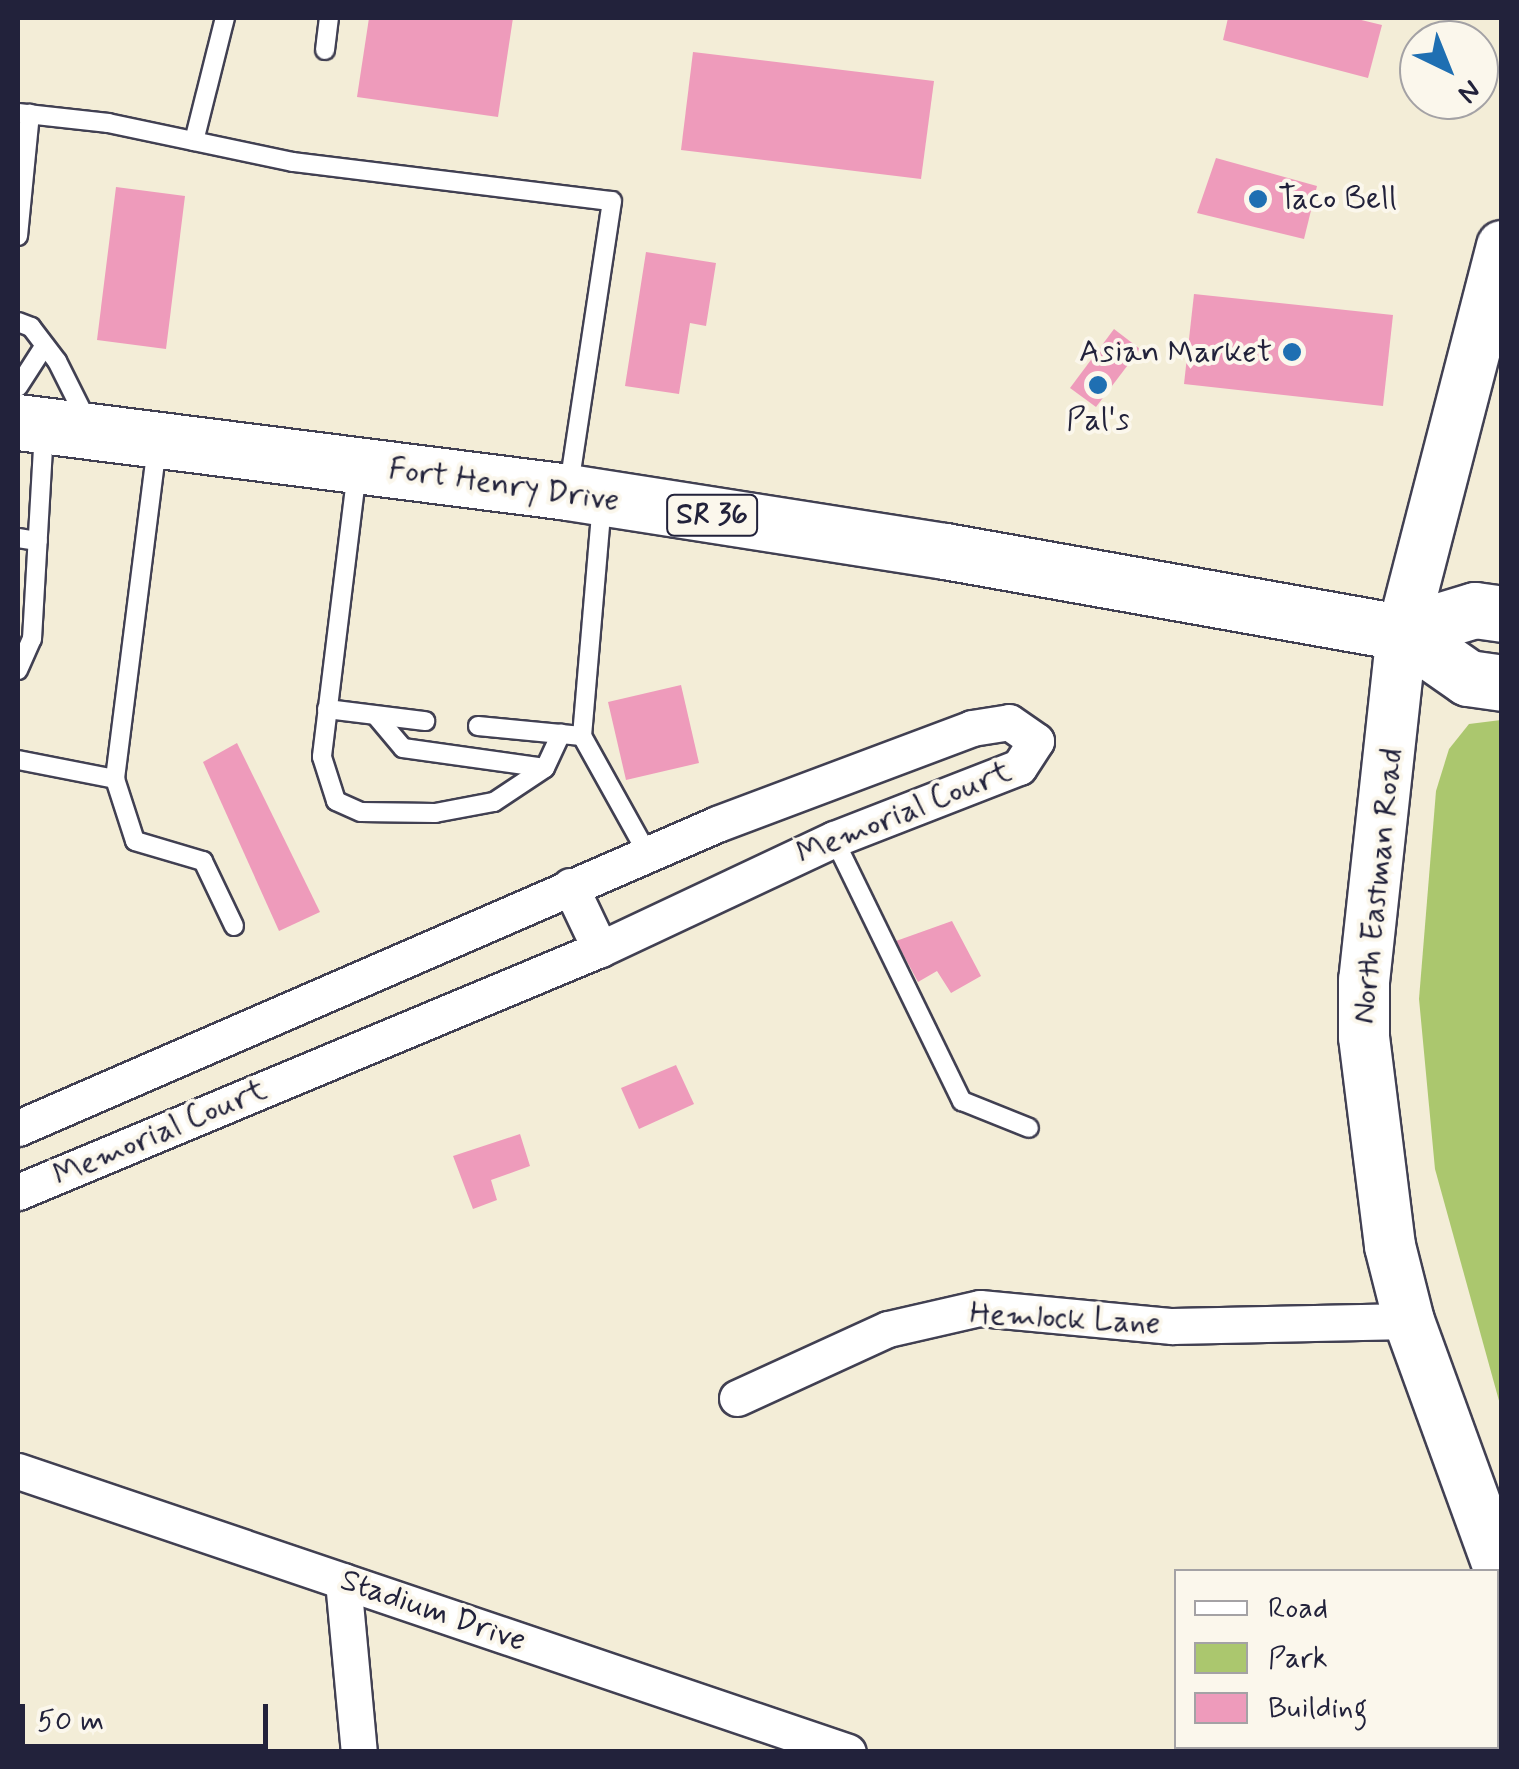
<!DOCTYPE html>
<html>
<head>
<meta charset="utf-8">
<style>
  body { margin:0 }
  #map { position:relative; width:1519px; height:1769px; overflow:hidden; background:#f3edd7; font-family:Mynerve,sans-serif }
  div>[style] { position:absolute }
  .green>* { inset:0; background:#abc76e }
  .building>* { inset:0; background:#ee9bbb }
  .roads { filter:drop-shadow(2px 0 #414052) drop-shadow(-2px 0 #414052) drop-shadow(0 2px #414052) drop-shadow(0 -2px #414052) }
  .lane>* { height:18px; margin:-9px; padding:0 9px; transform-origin:9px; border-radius:9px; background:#fff }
  .street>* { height:35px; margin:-17.5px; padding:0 17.5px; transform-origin:17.5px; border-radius:17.5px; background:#fff }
  .secondary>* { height:50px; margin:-25px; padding:0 25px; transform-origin:25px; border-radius:25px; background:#fff }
  .primary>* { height:55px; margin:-27.5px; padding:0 27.5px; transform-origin:27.5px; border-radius:27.5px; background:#fff }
  .dots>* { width:28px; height:28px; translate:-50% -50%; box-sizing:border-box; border:5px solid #fbf7ec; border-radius:50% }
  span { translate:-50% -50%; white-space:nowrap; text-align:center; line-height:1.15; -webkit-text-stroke:8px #fbf7ec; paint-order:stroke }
  .shield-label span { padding:2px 8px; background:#fbf7ec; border:2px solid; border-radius:8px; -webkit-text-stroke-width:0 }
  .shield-label { font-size:30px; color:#22223b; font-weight:700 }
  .poi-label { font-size:32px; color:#22223b }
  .left { translate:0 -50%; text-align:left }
  .right { translate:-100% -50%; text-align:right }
  .street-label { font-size:32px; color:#22223b }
  .frame { position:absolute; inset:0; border:20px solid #22223b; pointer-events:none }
  .legend { position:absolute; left:1174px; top:1569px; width:325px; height:180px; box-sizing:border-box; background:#fbf7ec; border:2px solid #a4a2a5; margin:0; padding:12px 18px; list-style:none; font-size:30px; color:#22223b }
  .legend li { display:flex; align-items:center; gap:20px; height:50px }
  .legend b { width:50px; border:2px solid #a4a2a5 }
  .north { position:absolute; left:1399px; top:20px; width:100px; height:100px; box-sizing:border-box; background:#fbf7ec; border:2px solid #a4a2a5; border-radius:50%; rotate:137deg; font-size:28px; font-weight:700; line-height:40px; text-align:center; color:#22223b }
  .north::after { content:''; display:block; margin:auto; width:35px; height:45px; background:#1f6fb2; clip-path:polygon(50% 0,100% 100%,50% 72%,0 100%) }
  .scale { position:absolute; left:20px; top:1704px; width:248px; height:45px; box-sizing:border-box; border:5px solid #22223b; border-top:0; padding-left:12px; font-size:30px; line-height:35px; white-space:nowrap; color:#22223b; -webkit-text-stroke:8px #fbf7ec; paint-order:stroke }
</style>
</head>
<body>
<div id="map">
  <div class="green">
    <i style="clip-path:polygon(1501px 720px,1502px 720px,1501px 1408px,1435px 1169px,1419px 999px,1436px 791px,1449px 749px,1469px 724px)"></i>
  </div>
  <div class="building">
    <i style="clip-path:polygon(369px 18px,513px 18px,498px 117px,357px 97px)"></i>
    <i style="clip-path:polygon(1228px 18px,1353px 18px,1382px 25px,1368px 78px,1223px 40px)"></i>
    <i style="clip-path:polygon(693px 52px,934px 81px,921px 179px,681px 150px)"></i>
    <i style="clip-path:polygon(1216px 158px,1317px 186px,1304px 239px,1197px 213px)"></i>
    <i style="clip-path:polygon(116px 187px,185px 196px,166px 349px,97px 340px)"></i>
    <i style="clip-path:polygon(646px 252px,716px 263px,706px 326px,690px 323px,679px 394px,625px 386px)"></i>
    <i style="clip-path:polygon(1194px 294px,1393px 315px,1383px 406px,1184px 384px)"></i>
    <i style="clip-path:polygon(1114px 329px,1140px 349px,1096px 407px,1070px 388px)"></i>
    <i style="clip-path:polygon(681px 685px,699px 763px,626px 780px,608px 702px)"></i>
    <i style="clip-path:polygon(237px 743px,320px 912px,279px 931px,203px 762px)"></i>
    <i style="clip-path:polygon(952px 921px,981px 976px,951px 993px,937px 971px,918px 982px,896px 941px)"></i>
    <i style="clip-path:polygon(676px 1065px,694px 1104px,639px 1129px,621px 1088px)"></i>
    <i style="clip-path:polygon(520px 1134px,530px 1166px,491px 1180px,497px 1200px,473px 1209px,453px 1156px)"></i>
  </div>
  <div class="roads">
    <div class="lane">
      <i style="left:325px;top:50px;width:32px;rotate:-83deg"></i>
      <i style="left:18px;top:113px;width:91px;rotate:6.3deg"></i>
      <i style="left:108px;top:123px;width:189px;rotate:11.9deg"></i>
      <i style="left:293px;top:162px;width:321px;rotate:7deg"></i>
      <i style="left:612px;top:201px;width:289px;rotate:98.6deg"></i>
      <i style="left:194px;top:141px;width:127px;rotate:-75.9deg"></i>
      <i style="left:18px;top:236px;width:123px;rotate:-84.4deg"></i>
      <i style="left:18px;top:322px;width:14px;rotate:21deg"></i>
      <i style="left:31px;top:327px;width:43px;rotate:52.6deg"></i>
      <i style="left:57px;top:361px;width:67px;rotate:63.4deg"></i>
      <i style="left:18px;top:387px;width:46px;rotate:-57.3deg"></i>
      <i style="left:157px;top:446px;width:336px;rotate:97.2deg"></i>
      <i style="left:115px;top:779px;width:65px;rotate:72.1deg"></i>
      <i style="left:135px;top:841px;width:71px;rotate:16.4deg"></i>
      <i style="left:203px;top:861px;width:72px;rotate:64.5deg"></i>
      <i style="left:357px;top:471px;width:288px;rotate:97deg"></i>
      <i style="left:322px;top:757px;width:46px;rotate:72.3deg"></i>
      <i style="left:336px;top:801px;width:27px;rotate:24deg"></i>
      <i style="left:361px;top:812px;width:74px;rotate:0.8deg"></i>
      <i style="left:435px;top:813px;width:60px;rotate:-10.6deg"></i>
      <i style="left:494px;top:802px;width:61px;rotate:-33.7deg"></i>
      <i style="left:18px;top:538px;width:20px;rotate:9deg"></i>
      <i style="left:18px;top:670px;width:34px;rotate:-66deg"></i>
      <i style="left:32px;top:639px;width:210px;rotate:-86.7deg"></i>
      <i style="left:327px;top:709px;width:99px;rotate:7deg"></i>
      <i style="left:376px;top:716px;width:42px;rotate:49.8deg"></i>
      <i style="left:403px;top:748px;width:143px;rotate:8deg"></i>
      <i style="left:545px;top:768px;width:38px;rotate:-65deg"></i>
      <i style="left:478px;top:726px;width:104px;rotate:5.5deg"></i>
      <i style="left:582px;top:736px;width:234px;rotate:-85.1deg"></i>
      <i style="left:582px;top:736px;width:134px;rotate:60.9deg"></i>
      <i style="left:18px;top:760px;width:99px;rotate:11.1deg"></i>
      <i style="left:834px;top:839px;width:292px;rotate:64deg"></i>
      <i style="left:962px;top:1101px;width:72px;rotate:21.9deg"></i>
    </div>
    <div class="street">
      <i style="left:570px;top:886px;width:70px;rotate:64.5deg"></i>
      <i style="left:18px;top:1128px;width:762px;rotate:-23.5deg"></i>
      <i style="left:717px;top:824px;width:272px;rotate:-20.6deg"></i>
      <i style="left:972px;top:728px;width:37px;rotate:-9deg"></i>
      <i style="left:1009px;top:722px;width:33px;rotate:35deg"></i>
      <i style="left:1036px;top:741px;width:31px;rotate:123deg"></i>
      <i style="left:1019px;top:767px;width:199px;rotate:158.7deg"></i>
      <i style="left:834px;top:839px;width:259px;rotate:154.8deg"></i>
      <i style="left:600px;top:949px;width:631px;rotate:157.34deg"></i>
      <i style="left:737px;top:1398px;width:166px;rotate:-24.6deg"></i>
      <i style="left:888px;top:1329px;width:94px;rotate:-12.9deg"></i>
      <i style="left:980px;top:1308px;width:193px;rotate:5.4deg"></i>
      <i style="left:1172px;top:1326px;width:237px;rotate:-1.2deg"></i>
      <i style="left:18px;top:1471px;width:876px;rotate:18.7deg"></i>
      <i style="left:343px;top:1581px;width:172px;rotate:84.7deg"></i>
    </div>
    <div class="secondary">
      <i style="left:1502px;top:246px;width:399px;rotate:104.5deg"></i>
      <i style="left:1402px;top:632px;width:350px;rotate:96.2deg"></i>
      <i style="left:1364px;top:980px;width:57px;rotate:90deg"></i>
      <i style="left:1364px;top:1037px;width:211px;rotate:82.9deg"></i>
      <i style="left:1390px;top:1246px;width:77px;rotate:75.8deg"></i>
      <i style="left:1409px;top:1321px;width:272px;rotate:70deg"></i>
    </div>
    <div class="primary">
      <i style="left:18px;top:422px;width:554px;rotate:7.25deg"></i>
      <i style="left:568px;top:492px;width:382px;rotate:8.9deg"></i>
      <i style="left:945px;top:551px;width:464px;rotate:10.1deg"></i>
      <i style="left:1402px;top:632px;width:80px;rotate:34.9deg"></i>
      <i style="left:1468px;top:678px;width:34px;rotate:8deg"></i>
      <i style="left:1402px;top:632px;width:76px;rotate:-16.8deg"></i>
      <i style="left:1475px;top:610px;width:27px;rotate:8deg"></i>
    </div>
  </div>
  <div class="dots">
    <i style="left:1258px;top:199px;background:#1f6fb2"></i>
    <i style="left:1292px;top:352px;background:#1f6fb2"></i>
    <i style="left:1098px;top:385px;background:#1f6fb2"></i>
  </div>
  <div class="shield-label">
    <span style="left:712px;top:515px">SR 36</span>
  </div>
  <div class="poi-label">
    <span class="left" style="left:1278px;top:199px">Taco Bell</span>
    <span class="right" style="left:1272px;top:352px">Asian Market</span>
    <span style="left:1098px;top:420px">Pal's</span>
  </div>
  <div class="street-label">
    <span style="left:504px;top:485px;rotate:8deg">Fort Henry Drive</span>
    <span style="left:904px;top:813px;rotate:-22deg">Memorial Court</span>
    <span style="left:1378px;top:886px;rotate:-84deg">North Eastman Road</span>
    <span style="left:160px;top:1133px;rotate:-23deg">Memorial Court</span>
    <span style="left:1065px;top:1319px;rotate:3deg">Hemlock Lane</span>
    <span style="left:433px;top:1611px;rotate:19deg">Stadium Drive</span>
  </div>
  <div class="frame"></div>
  <ul class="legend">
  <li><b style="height:12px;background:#fff"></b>Road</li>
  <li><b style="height:28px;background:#abc76e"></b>Park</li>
  <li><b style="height:28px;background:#ee9bbb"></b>Building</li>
  </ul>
  <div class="north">N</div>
  <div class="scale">50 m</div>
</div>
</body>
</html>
